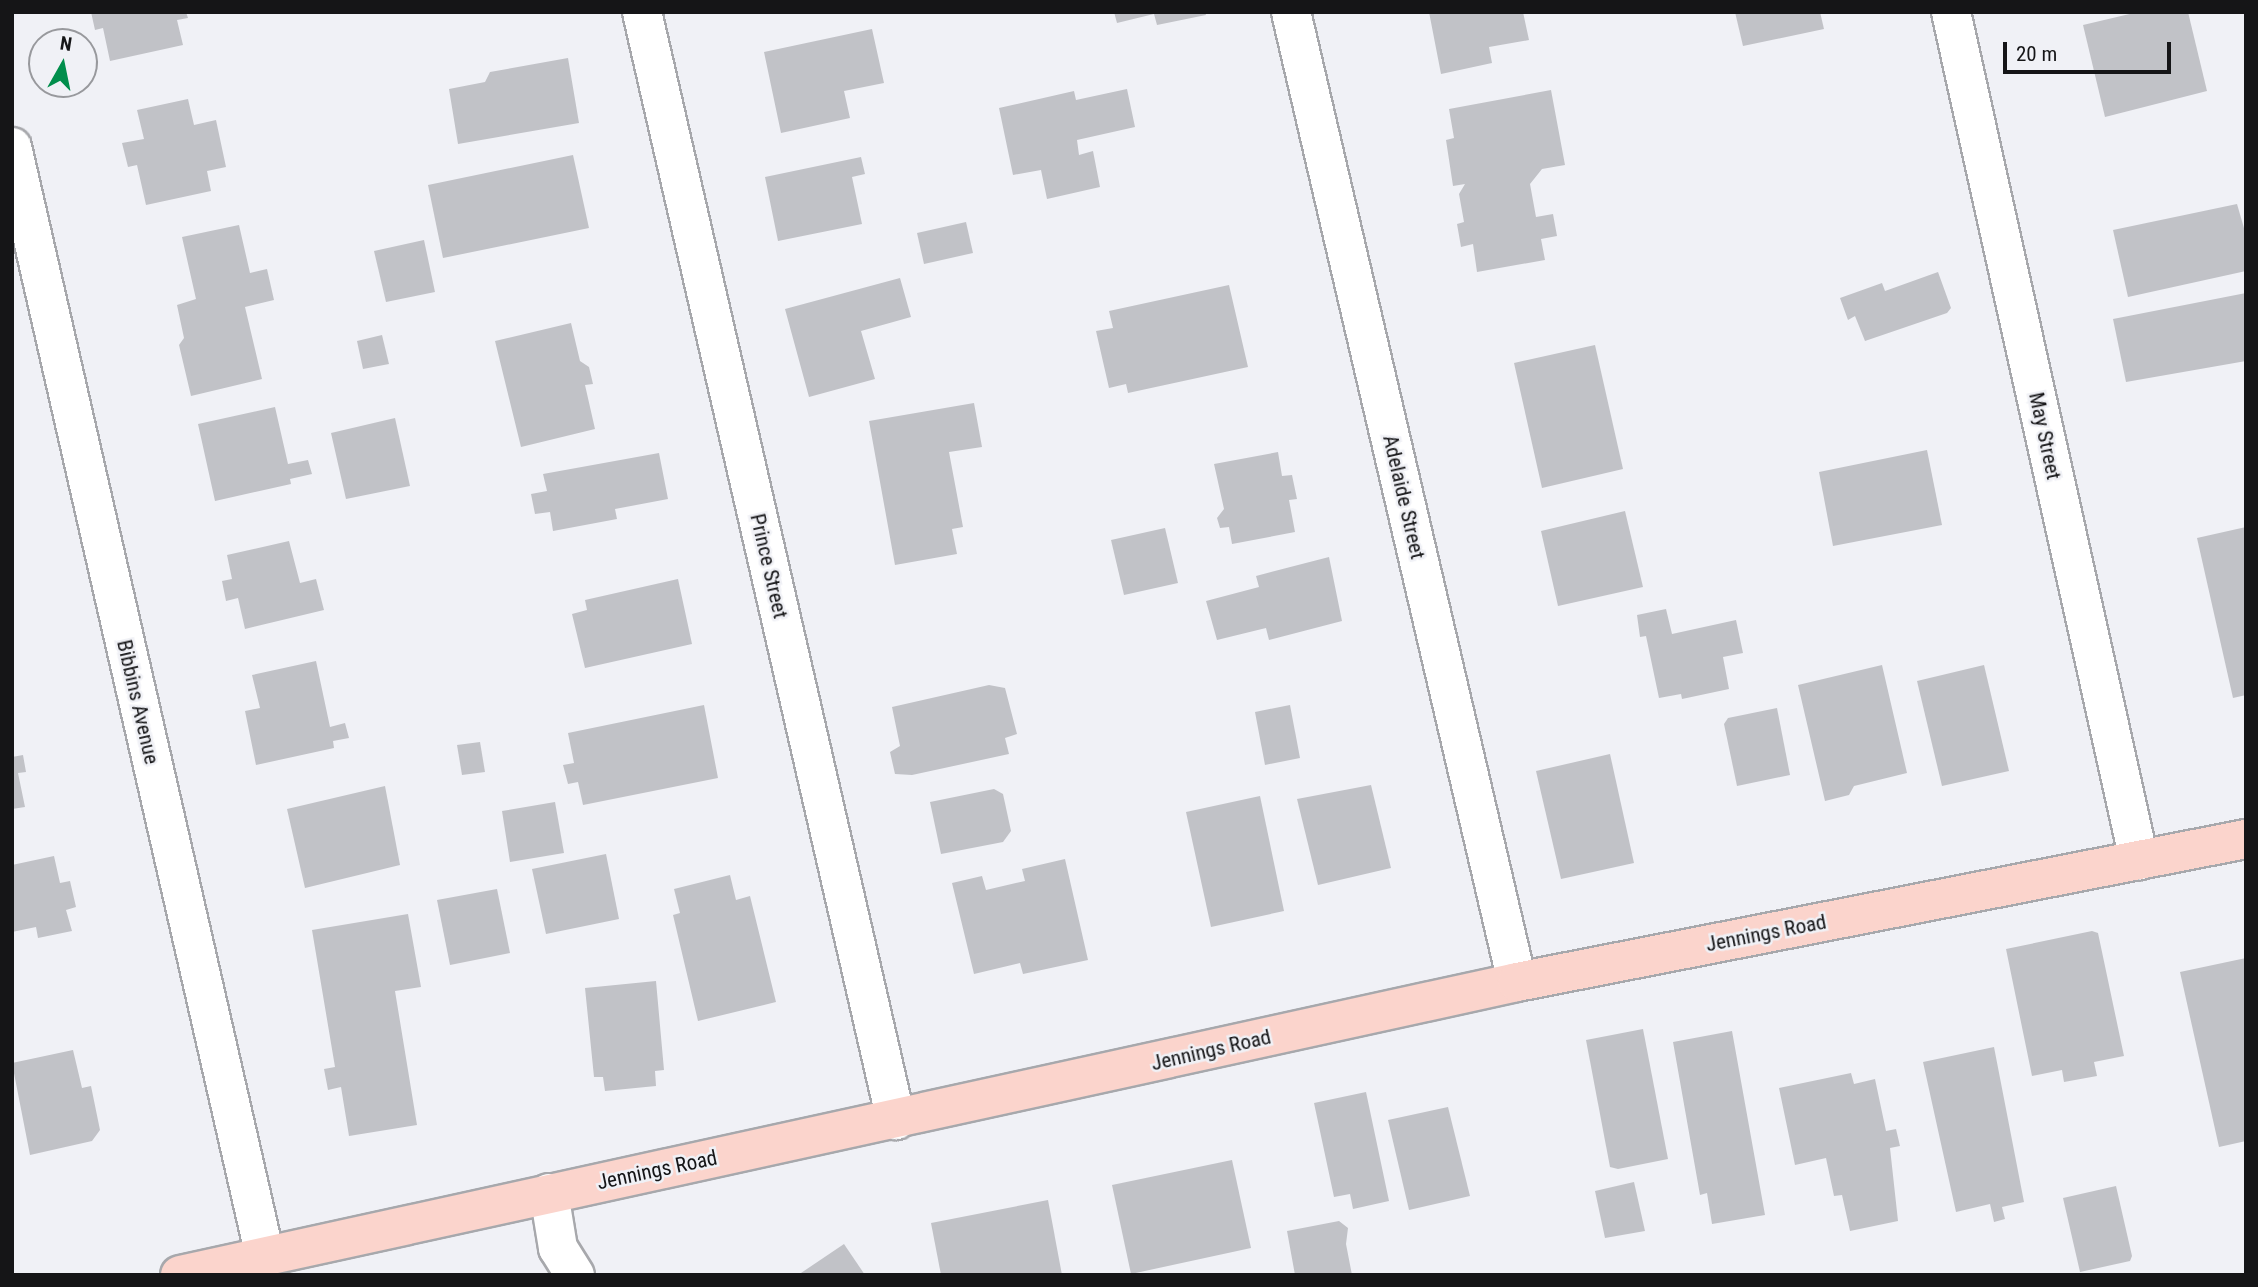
<!DOCTYPE html>
<html>
<head>
<meta charset="utf-8">
<style>
  body { margin:0 }
  #map { position:relative; width:2258px; height:1287px; overflow:hidden; background:#f0f1f6; font-family:"Roboto Condensed",sans-serif }
  div>[style] { position:absolute }
  .building>* { inset:0; background:#c1c2c7 }
  .roads { filter:drop-shadow(2px 0 #a7a8ac) drop-shadow(-2px 0 #a7a8ac) drop-shadow(0 2px #a7a8ac) drop-shadow(0 -2px #a7a8ac) }
  .street>* { height:38px; margin:-19px; padding:0 19px; transform-origin:19px; border-radius:19px; background:#fff }
  .secondary>* { height:38px; margin:-19px; padding:0 19px; transform-origin:19px; border-radius:19px; background:#fbd4cc }
  span { translate:-50% -50%; white-space:nowrap; text-align:center; line-height:1.15; -webkit-text-stroke:5px #f0f1f6; paint-order:stroke }
  .street-label { font-size:21px; color:#151517 }
  .frame { position:absolute; inset:0; border:14px solid #151517; pointer-events:none }
  .north { position:absolute; left:28px; top:28px; width:70px; height:70px; box-sizing:border-box; background:#f0f1f6; border:2px solid #98999d; border-radius:50%; rotate:9deg; font-size:19px; font-weight:700; line-height:28px; text-align:center; color:#151517 }
  .north::after { content:''; display:block; margin:auto; width:24px; height:32px; background:#018e4c; clip-path:polygon(50% 0,100% 100%,50% 72%,0 100%) }
  .scale { position:absolute; left:2003px; top:42px; width:168px; height:32px; box-sizing:border-box; border:4px solid #151517; border-top:0; padding-left:9px; font-size:21px; line-height:24px; white-space:nowrap; color:#151517; -webkit-text-stroke:5px #f0f1f6; paint-order:stroke }
</style>
</head>
<body>
<div id="map">
  <div class="building">
    <i style="clip-path:polygon(91px 12px,186px 12px,188px 18px,177px 20px,183px 45px,110px 61px,103px 28px,95px 30px)"></i>
    <i style="clip-path:polygon(1114px 12px,1205px 12px,1206px 15px,1157px 25px,1154px 14px,1117px 23px)"></i>
    <i style="clip-path:polygon(1429px 12px,1523px 12px,1529px 40px,1489px 47px,1492px 63px,1441px 74px)"></i>
    <i style="clip-path:polygon(1735px 12px,1820px 12px,1824px 29px,1743px 46px)"></i>
    <i style="clip-path:polygon(2138px 12px,2188px 12px,2207px 91px,2105px 117px,2083px 25px)"></i>
    <i style="clip-path:polygon(872px 29px,884px 83px,844px 91px,850px 118px,781px 133px,764px 52px)"></i>
    <i style="clip-path:polygon(568px 58px,579px 123px,458px 144px,449px 89px,485px 82px,490px 72px)"></i>
    <i style="clip-path:polygon(1127px 89px,1135px 127px,1077px 140px,1079px 155px,1093px 151px,1100px 187px,1047px 199px,1041px 170px,1013px 175px,999px 108px,1074px 91px,1076px 100px)"></i>
    <i style="clip-path:polygon(1551px 90px,1565px 165px,1542px 169px,1530px 184px,1536px 217px,1553px 214px,1557px 236px,1541px 239px,1545px 260px,1477px 272px,1473px 244px,1461px 247px,1457px 224px,1464px 222px,1459px 194px,1465px 184px,1453px 186px,1446px 140px,1454px 138px,1449px 109px)"></i>
    <i style="clip-path:polygon(188px 99px,194px 125px,216px 120px,226px 167px,207px 171px,211px 191px,146px 205px,137px 165px,128px 167px,122px 143px,144px 139px,137px 110px)"></i>
    <i style="clip-path:polygon(573px 155px,589px 228px,443px 258px,428px 185px)"></i>
    <i style="clip-path:polygon(861px 157px,865px 174px,852px 177px,862px 224px,778px 241px,765px 177px)"></i>
    <i style="clip-path:polygon(2237px 204px,2246px 235px,2246px 271px,2128px 297px,2113px 230px)"></i>
    <i style="clip-path:polygon(966px 222px,973px 253px,924px 264px,917px 233px)"></i>
    <i style="clip-path:polygon(239px 225px,250px 273px,267px 269px,274px 300px,245px 307px,262px 379px,191px 396px,179px 345px,184px 338px,177px 305px,196px 299px,182px 237px)"></i>
    <i style="clip-path:polygon(424px 240px,435px 292px,386px 302px,374px 251px)"></i>
    <i style="clip-path:polygon(1938px 272px,1951px 308px,1947px 313px,1865px 341px,1855px 316px,1848px 320px,1840px 298px,1882px 283px,1885px 291px)"></i>
    <i style="clip-path:polygon(900px 278px,911px 317px,861px 331px,875px 379px,809px 397px,785px 309px)"></i>
    <i style="clip-path:polygon(1229px 285px,1248px 367px,1128px 393px,1126px 384px,1109px 388px,1096px 331px,1113px 328px,1109px 311px)"></i>
    <i style="clip-path:polygon(2246px 293px,2246px 361px,2126px 382px,2113px 319px)"></i>
    <i style="clip-path:polygon(571px 323px,580px 361px,589px 367px,593px 384px,585px 385px,595px 429px,521px 447px,495px 341px)"></i>
    <i style="clip-path:polygon(382px 335px,389px 364px,363px 369px,357px 341px)"></i>
    <i style="clip-path:polygon(1595px 345px,1623px 469px,1542px 488px,1514px 363px)"></i>
    <i style="clip-path:polygon(974px 403px,982px 447px,949px 452px,963px 527px,952px 529px,957px 554px,895px 565px,869px 421px)"></i>
    <i style="clip-path:polygon(275px 407px,288px 464px,308px 460px,312px 474px,290px 479px,291px 484px,215px 501px,198px 424px)"></i>
    <i style="clip-path:polygon(395px 418px,410px 486px,346px 499px,331px 433px)"></i>
    <i style="clip-path:polygon(1927px 450px,1942px 525px,1833px 546px,1819px 472px)"></i>
    <i style="clip-path:polygon(1278px 452px,1282px 476px,1292px 475px,1297px 499px,1289px 500px,1295px 532px,1232px 544px,1229px 527px,1220px 528px,1217px 518px,1224px 509px,1214px 464px)"></i>
    <i style="clip-path:polygon(659px 453px,668px 499px,615px 509px,617px 519px,553px 531px,550px 512px,535px 514px,531px 494px,547px 491px,543px 474px)"></i>
    <i style="clip-path:polygon(1625px 511px,1643px 587px,1558px 606px,1541px 531px)"></i>
    <i style="clip-path:polygon(2246px 527px,2246px 695px,2233px 698px,2197px 538px)"></i>
    <i style="clip-path:polygon(1165px 528px,1178px 583px,1124px 595px,1111px 540px)"></i>
    <i style="clip-path:polygon(289px 541px,300px 583px,316px 579px,324px 610px,245px 629px,238px 598px,226px 601px,222px 581px,232px 579px,227px 555px)"></i>
    <i style="clip-path:polygon(1329px 557px,1342px 621px,1269px 640px,1266px 628px,1217px 640px,1206px 601px,1259px 587px,1256px 576px)"></i>
    <i style="clip-path:polygon(678px 579px,692px 644px,585px 668px,572px 614px,587px 610px,585px 600px)"></i>
    <i style="clip-path:polygon(1666px 609px,1672px 634px,1736px 620px,1743px 653px,1723px 657px,1729px 689px,1682px 699px,1681px 694px,1659px 698px,1646px 636px,1640px 637px,1637px 615px)"></i>
    <i style="clip-path:polygon(316px 661px,330px 727px,345px 723px,349px 738px,333px 741px,334px 748px,256px 765px,245px 711px,260px 708px,252px 675px)"></i>
    <i style="clip-path:polygon(1882px 665px,1907px 773px,1854px 786px,1849px 795px,1825px 801px,1798px 685px)"></i>
    <i style="clip-path:polygon(1984px 665px,2009px 771px,1942px 786px,1917px 681px)"></i>
    <i style="clip-path:polygon(989px 685px,1005px 688px,1017px 734px,1005px 738px,1009px 754px,912px 775px,895px 774px,890px 752px,900px 746px,892px 707px)"></i>
    <i style="clip-path:polygon(704px 705px,718px 778px,583px 805px,578px 782px,568px 784px,563px 765px,574px 763px,568px 733px)"></i>
    <i style="clip-path:polygon(1290px 705px,1300px 758px,1265px 765px,1255px 712px)"></i>
    <i style="clip-path:polygon(1777px 708px,1790px 775px,1737px 786px,1724px 724px,1728px 718px)"></i>
    <i style="clip-path:polygon(480px 742px,485px 772px,462px 775px,457px 745px)"></i>
    <i style="clip-path:polygon(1610px 754px,1634px 863px,1561px 879px,1536px 771px)"></i>
    <i style="clip-path:polygon(23px 755px,26px 772px,18px 773px,25px 807px,12px 809px,12px 757px)"></i>
    <i style="clip-path:polygon(1371px 785px,1391px 868px,1318px 885px,1297px 799px)"></i>
    <i style="clip-path:polygon(385px 786px,400px 865px,305px 888px,287px 809px)"></i>
    <i style="clip-path:polygon(994px 789px,1003px 794px,1011px 831px,1003px 842px,941px 854px,930px 802px)"></i>
    <i style="clip-path:polygon(1260px 796px,1284px 911px,1211px 927px,1186px 812px)"></i>
    <i style="clip-path:polygon(555px 802px,564px 853px,510px 862px,502px 811px)"></i>
    <i style="clip-path:polygon(606px 854px,619px 919px,546px 934px,532px 869px)"></i>
    <i style="clip-path:polygon(54px 856px,60px 883px,70px 881px,76px 907px,66px 910px,72px 931px,38px 938px,36px 927px,12px 932px,12px 865px)"></i>
    <i style="clip-path:polygon(1065px 859px,1088px 960px,1023px 974px,1020px 963px,974px 974px,952px 883px,982px 876px,986px 890px,1025px 881px,1022px 869px)"></i>
    <i style="clip-path:polygon(730px 875px,736px 900px,750px 896px,776px 1002px,698px 1021px,673px 915px,680px 913px,674px 889px)"></i>
    <i style="clip-path:polygon(497px 889px,510px 953px,450px 965px,437px 900px)"></i>
    <i style="clip-path:polygon(408px 914px,421px 987px,395px 991px,417px 1125px,349px 1136px,341px 1087px,328px 1090px,324px 1069px,335px 1067px,312px 930px)"></i>
    <i style="clip-path:polygon(2092px 931px,2098px 933px,2124px 1056px,2094px 1062px,2097px 1076px,2064px 1082px,2062px 1070px,2032px 1076px,2006px 949px)"></i>
    <i style="clip-path:polygon(2246px 958px,2246px 1141px,2219px 1147px,2180px 972px)"></i>
    <i style="clip-path:polygon(656px 981px,664px 1070px,655px 1071px,656px 1086px,605px 1091px,603px 1077px,594px 1077px,585px 988px)"></i>
    <i style="clip-path:polygon(1643px 1029px,1668px 1159px,1618px 1169px,1610px 1167px,1586px 1040px)"></i>
    <i style="clip-path:polygon(1732px 1031px,1765px 1215px,1712px 1224px,1707px 1193px,1700px 1195px,1673px 1042px)"></i>
    <i style="clip-path:polygon(1994px 1047px,2024px 1202px,2002px 1207px,2005px 1219px,1994px 1222px,1990px 1204px,1956px 1212px,1923px 1062px)"></i>
    <i style="clip-path:polygon(73px 1050px,82px 1088px,91px 1086px,100px 1130px,92px 1141px,30px 1155px,12px 1063px)"></i>
    <i style="clip-path:polygon(1851px 1073px,1854px 1084px,1875px 1079px,1886px 1131px,1896px 1129px,1900px 1146px,1890px 1148px,1898px 1221px,1850px 1231px,1842px 1195px,1834px 1196px,1826px 1158px,1795px 1165px,1779px 1088px)"></i>
    <i style="clip-path:polygon(1366px 1092px,1389px 1201px,1353px 1209px,1350px 1194px,1334px 1197px,1314px 1103px)"></i>
    <i style="clip-path:polygon(1448px 1107px,1470px 1196px,1409px 1210px,1388px 1120px)"></i>
    <i style="clip-path:polygon(1232px 1160px,1251px 1248px,1131px 1274px,1112px 1185px)"></i>
    <i style="clip-path:polygon(1634px 1182px,1645px 1231px,1605px 1238px,1595px 1191px)"></i>
    <i style="clip-path:polygon(2116px 1186px,2132px 1256px,2130px 1261px,2080px 1272px,2063px 1198px)"></i>
    <i style="clip-path:polygon(1048px 1200px,1062px 1275px,941px 1275px,931px 1223px)"></i>
    <i style="clip-path:polygon(1339px 1221px,1348px 1228px,1346px 1244px,1352px 1275px,1295px 1275px,1287px 1231px)"></i>
    <i style="clip-path:polygon(844px 1244px,865px 1275px,798px 1275px)"></i>
  </div>
  <div class="roads">
    <div class="street">
      <i style="left:642px;top:12px;width:1137px;rotate:77.09deg"></i>
      <i style="left:1291px;top:12px;width:996px;rotate:76.88deg"></i>
      <i style="left:1951px;top:12px;width:869px;rotate:77.5deg"></i>
      <i style="left:12px;top:147px;width:1137px;rotate:77.15deg"></i>
      <i style="left:549px;top:1193px;width:56px;rotate:80.7deg"></i>
      <i style="left:558px;top:1248px;width:32px;rotate:58deg"></i>
    </div>
    <div class="secondary">
      <i style="left:180px;top:1275px;width:1369px;rotate:-12.36deg"></i>
      <i style="left:1517px;top:982px;width:743px;rotate:-11.1deg"></i>
    </div>
  </div>
  <div class="street-label">
    <span style="left:2045px;top:436px;rotate:78deg">May Street</span>
    <span style="left:1404px;top:497px;rotate:77deg">Adelaide Street</span>
    <span style="left:769px;top:566px;rotate:77deg">Prince Street</span>
    <span style="left:138px;top:702px;rotate:77deg">Bibbins Avenue</span>
    <span style="left:1766px;top:933px;rotate:-11deg">Jennings Road</span>
    <span style="left:1211px;top:1050px;rotate:-13deg">Jennings Road</span>
    <span style="left:657px;top:1170px;rotate:-12deg">Jennings Road</span>
  </div>
  <div class="frame"></div>
  <div class="north">N</div>
  <div class="scale">20 m</div>
</div>
</body>
</html>
